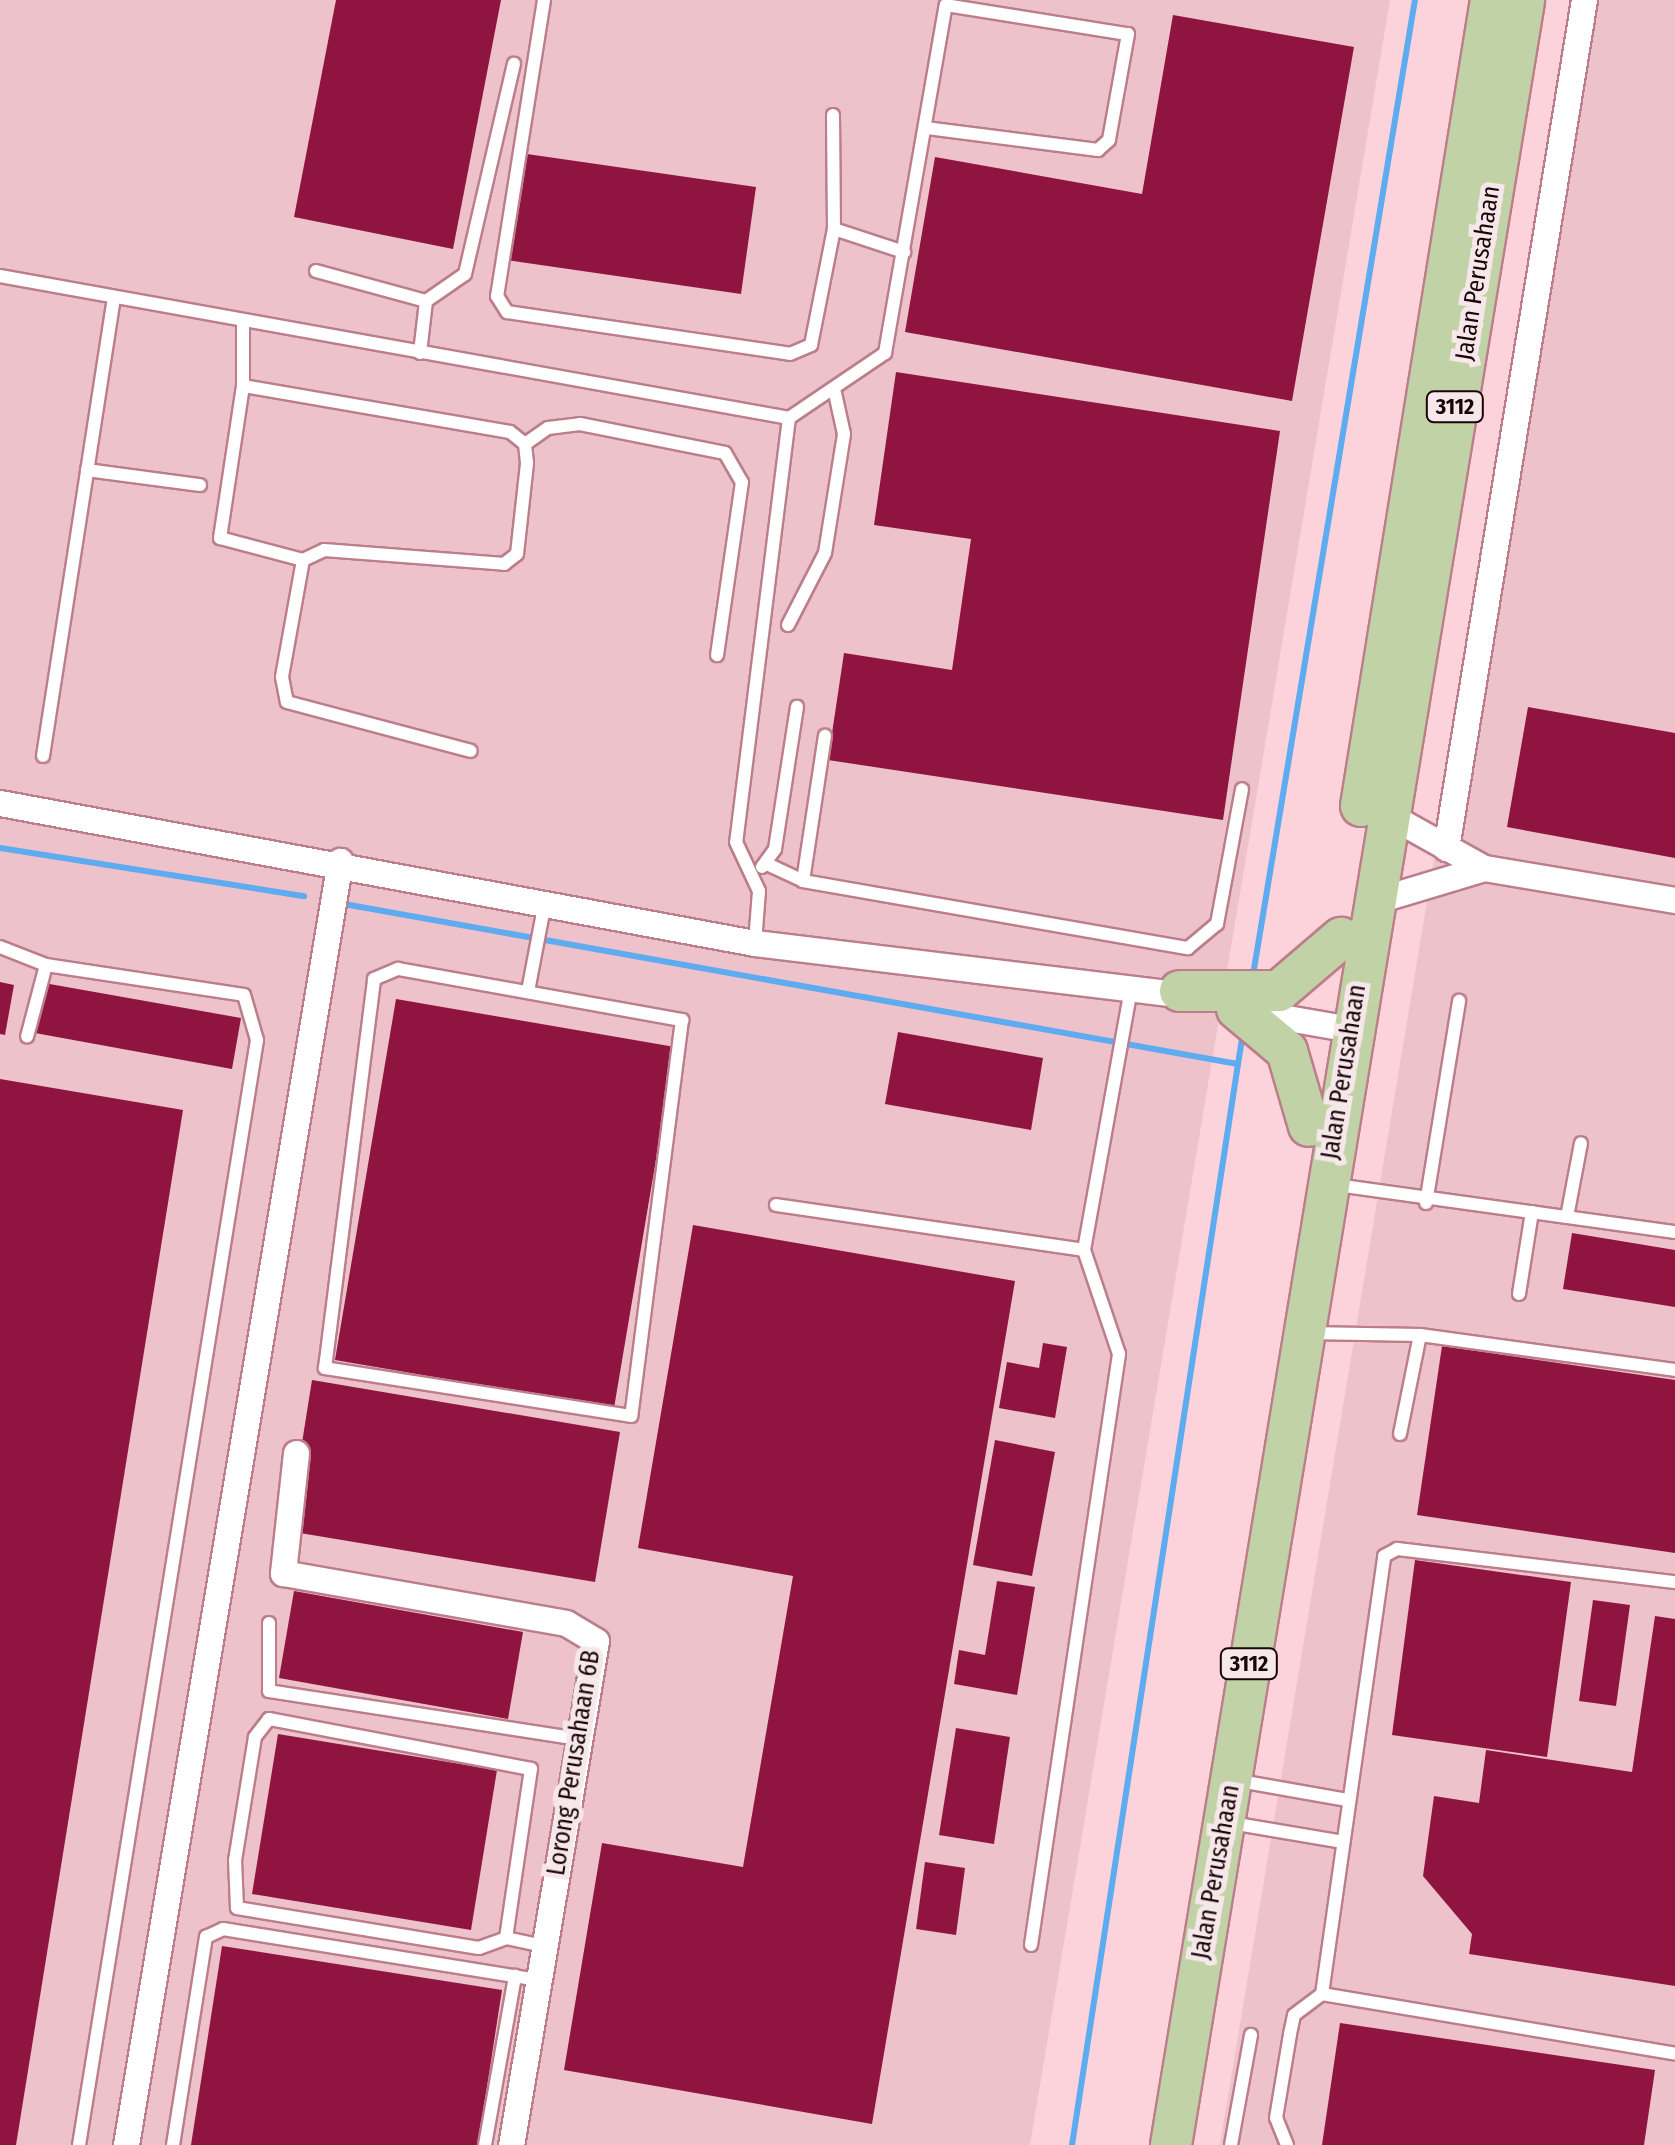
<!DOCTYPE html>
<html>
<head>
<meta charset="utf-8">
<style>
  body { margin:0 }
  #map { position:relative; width:1675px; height:2145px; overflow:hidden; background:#fcd3da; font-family:"Fira Sans Condensed",sans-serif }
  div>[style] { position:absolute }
  .built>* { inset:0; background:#eec2ca }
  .stream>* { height:6px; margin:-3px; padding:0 3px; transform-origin:3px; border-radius:3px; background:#5eabef }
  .building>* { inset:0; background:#8f1440 }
  .roads { filter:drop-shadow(2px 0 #bb7e8a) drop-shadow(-2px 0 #bb7e8a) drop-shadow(0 2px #bb7e8a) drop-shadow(0 -2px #bb7e8a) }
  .lane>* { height:12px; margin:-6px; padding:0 6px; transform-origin:6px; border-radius:6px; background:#fff }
  .street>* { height:25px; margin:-12.5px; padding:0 12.5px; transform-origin:12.5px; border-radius:12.5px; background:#fff }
  .primary>* { height:40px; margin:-20px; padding:0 20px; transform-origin:20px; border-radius:20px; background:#c1d3a6 }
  span { translate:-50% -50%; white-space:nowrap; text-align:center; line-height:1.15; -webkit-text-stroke:10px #f6e8ea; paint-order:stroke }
  .shield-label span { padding:2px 8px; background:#f6e8ea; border:2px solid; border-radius:8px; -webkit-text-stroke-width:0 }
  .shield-label { font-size:22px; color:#180409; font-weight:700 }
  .street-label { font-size:25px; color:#180409 }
</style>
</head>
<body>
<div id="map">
  <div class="built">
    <i style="clip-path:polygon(0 0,1390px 0,1030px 2145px,0 2145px)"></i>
    <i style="clip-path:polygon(1577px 0,1675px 0,1675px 2145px,1220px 2145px)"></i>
  </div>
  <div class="stream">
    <i style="left:0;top:848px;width:308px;rotate:9deg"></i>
    <i style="left:344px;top:904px;width:908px;rotate:10.15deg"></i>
    <i style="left:1238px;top:1064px;width:1094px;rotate:98.73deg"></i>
    <i style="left:1253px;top:975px;width:988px;rotate:-80.57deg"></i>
    <i style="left:1238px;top:1064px;width:32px;rotate:-81deg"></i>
  </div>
  <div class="building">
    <i style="clip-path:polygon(336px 0,501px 0,453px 249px,294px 217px)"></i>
    <i style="clip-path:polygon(1173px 15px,1354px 47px,1292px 401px,905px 332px,935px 157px,1142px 194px)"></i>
    <i style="clip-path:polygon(520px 153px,756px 187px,741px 294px,506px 260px)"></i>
    <i style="clip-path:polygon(896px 372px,1280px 431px,1223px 820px,828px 760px,844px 653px,952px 670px,971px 539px,874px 525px)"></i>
    <i style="clip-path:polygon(1528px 707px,1675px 733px,1675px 858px,1507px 827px)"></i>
    <i style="clip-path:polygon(0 982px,14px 985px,5px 1035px,0 1034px)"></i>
    <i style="clip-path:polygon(44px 983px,241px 1018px,232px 1069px,35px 1033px)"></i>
    <i style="clip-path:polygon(396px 999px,675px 1047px,614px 1408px,335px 1360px)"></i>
    <i style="clip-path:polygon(898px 1032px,1043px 1058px,1031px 1130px,885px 1104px)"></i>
    <i style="clip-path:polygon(0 1079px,183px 1110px,16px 2145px,0 2145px)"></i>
    <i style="clip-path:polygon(693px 1225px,1015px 1281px,872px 2124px,564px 2070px,602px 1843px,743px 1867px,793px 1576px,638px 1548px)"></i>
    <i style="clip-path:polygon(1572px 1233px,1675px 1250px,1675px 1307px,1563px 1289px)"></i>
    <i style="clip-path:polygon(1043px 1343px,1067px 1347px,1055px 1418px,999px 1408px,1007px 1362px,1039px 1368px)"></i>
    <i style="clip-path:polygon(1442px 1346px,1675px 1380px,1675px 1553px,1417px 1515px)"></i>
    <i style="clip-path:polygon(312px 1380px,620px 1432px,595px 1582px,288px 1531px)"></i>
    <i style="clip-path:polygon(995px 1440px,1055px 1452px,1032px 1576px,973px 1565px)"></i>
    <i style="clip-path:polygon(1415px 1560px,1571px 1582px,1547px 1757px,1392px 1735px)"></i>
    <i style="clip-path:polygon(997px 1581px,1035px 1587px,1017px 1695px,954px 1684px,959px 1650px,985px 1655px)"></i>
    <i style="clip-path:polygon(294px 1591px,523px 1632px,508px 1719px,279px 1678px)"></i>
    <i style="clip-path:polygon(1593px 1600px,1630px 1605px,1616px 1706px,1579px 1701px)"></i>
    <i style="clip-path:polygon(1655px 1616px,1675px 1619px,1675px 1986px,1469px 1954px,1472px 1934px,1423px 1876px,1434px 1796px,1479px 1803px,1486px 1750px,1632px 1772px)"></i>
    <i style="clip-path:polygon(956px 1728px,1010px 1737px,994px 1844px,939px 1835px)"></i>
    <i style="clip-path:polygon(278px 1734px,497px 1770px,471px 1930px,252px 1894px)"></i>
    <i style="clip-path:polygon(925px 1862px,965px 1868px,956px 1935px,916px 1929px)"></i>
    <i style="clip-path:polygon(222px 1946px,502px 1990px,478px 2145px,191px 2145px)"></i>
    <i style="clip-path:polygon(1340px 2023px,1655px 2070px,1644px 2145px,1322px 2145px)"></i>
  </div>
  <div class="roads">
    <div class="lane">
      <i style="left:544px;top:0;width:300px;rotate:99deg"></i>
      <i style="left:497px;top:296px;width:19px;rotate:58deg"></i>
      <i style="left:507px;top:312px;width:286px;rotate:8.4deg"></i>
      <i style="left:790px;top:354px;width:23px;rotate:-23deg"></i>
      <i style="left:811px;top:345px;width:118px;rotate:-78.8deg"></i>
      <i style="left:833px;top:115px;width:114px;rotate:89.5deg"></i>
      <i style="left:834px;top:229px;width:74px;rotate:18.2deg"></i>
      <i style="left:316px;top:271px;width:114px;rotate:15.3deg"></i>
      <i style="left:0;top:276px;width:802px;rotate:10.2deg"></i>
      <i style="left:789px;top:418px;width:427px;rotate:97.1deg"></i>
      <i style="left:736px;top:842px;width:54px;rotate:64.9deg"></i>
      <i style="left:759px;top:891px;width:52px;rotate:94.4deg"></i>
      <i style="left:243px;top:322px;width:64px;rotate:90deg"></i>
      <i style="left:243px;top:386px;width:154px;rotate:98.6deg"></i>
      <i style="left:220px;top:538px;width:86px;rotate:14.8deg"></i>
      <i style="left:303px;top:560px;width:23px;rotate:-25deg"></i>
      <i style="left:324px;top:550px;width:181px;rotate:4.4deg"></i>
      <i style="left:504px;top:564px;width:16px;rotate:-38deg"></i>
      <i style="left:517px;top:554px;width:92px;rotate:-83.7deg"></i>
      <i style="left:527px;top:463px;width:19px;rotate:-96deg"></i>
      <i style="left:525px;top:444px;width:19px;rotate:-141deg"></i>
      <i style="left:510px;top:432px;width:271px;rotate:-170.2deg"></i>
      <i style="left:420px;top:353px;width:52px;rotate:-83.4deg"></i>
      <i style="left:426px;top:301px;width:47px;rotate:-34.7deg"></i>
      <i style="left:465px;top:274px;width:216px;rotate:-76.9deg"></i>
      <i style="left:789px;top:418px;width:116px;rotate:-34.1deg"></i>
      <i style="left:885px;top:353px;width:353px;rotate:-80.1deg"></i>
      <i style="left:946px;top:5px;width:184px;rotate:9.1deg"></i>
      <i style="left:1128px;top:34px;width:108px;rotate:100.2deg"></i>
      <i style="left:1109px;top:140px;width:15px;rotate:138deg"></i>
      <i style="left:1098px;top:150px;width:172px;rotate:-172.7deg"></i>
      <i style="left:525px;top:444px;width:28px;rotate:-35deg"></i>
      <i style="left:548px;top:428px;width:32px;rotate:-7deg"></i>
      <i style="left:580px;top:424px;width:148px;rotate:11.3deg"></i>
      <i style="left:725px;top:453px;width:34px;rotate:60deg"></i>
      <i style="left:742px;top:482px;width:175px;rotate:98.2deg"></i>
      <i style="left:87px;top:470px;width:114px;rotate:7.6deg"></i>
      <i style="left:303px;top:560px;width:119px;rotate:100.2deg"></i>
      <i style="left:282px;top:677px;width:25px;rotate:79deg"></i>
      <i style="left:287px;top:702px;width:190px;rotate:14.9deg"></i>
      <i style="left:788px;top:625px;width:81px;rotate:-62.8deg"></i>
      <i style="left:825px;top:553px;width:121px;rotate:-80.9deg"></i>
      <i style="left:844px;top:434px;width:42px;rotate:-102.4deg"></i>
      <i style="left:43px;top:756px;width:464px;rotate:-81.2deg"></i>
      <i style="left:767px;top:864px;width:40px;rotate:25deg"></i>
      <i style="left:803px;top:881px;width:391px;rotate:9.9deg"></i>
      <i style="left:1188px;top:948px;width:38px;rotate:-40deg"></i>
      <i style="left:1217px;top:924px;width:137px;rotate:-79.5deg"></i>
      <i style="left:762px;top:867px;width:22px;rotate:-54deg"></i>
      <i style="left:775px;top:849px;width:144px;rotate:-81.2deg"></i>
      <i style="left:803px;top:881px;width:147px;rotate:-81.4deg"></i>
      <i style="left:0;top:947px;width:49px;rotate:21.4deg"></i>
      <i style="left:46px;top:965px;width:74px;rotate:104.8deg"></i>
      <i style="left:46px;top:965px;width:200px;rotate:8.6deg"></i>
      <i style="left:244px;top:995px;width:47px;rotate:73.9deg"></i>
      <i style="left:257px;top:1040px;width:1119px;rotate:99.15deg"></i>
      <i style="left:398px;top:969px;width:289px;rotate:10.2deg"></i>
      <i style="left:682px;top:1020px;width:399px;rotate:97.3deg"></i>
      <i style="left:631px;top:1416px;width:310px;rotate:-171.1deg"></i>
      <i style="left:325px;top:1368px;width:392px;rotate:-82.8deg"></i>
      <i style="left:374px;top:979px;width:26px;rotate:-23deg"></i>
      <i style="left:529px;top:986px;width:86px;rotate:-79.2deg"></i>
      <i style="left:1336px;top:1185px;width:342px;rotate:7.9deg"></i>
      <i style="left:1426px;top:1203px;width:205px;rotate:-80.7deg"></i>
      <i style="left:776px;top:1205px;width:311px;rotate:8.3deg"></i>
      <i style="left:1084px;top:1250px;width:266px;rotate:-79.8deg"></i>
      <i style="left:1567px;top:1217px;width:75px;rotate:-79.3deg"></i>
      <i style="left:1519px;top:1294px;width:83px;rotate:-81deg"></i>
      <i style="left:1308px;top:1333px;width:112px;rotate:1deg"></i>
      <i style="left:1420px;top:1335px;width:257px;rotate:7.8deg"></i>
      <i style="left:1400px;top:1434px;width:101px;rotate:-78.6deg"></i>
      <i style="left:269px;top:1623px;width:68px;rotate:90deg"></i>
      <i style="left:269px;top:1691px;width:314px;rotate:8.8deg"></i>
      <i style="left:1234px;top:1780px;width:115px;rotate:10deg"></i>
      <i style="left:1231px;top:1823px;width:108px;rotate:9.6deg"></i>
      <i style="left:506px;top:1938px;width:171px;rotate:-81.6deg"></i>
      <i style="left:531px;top:1769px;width:267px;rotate:-169.2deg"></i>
      <i style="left:269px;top:1719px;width:23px;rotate:128deg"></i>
      <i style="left:255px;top:1737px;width:125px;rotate:99.2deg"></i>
      <i style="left:235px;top:1860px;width:48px;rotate:87.6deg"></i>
      <i style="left:237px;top:1908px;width:245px;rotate:9.4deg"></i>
      <i style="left:479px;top:1948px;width:29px;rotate:-20deg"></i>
      <i style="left:506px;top:1938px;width:40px;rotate:12deg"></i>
      <i style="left:1031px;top:1945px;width:598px;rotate:-81.53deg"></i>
      <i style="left:1119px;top:1354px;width:110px;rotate:-108.6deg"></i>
      <i style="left:1322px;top:1994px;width:442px;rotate:-81.9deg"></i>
      <i style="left:1384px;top:1556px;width:15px;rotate:-28deg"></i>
      <i style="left:1397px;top:1549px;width:280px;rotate:6.8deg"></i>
      <i style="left:173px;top:2145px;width:211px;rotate:-81deg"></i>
      <i style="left:206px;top:1937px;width:19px;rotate:-25deg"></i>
      <i style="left:223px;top:1929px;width:320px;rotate:9.2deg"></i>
      <i style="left:485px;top:2145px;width:172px;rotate:-79.9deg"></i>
      <i style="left:1231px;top:2145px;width:112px;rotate:-79.7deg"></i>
      <i style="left:1287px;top:2145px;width:29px;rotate:-112deg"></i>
      <i style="left:1276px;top:2118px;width:85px;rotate:-80.5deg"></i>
      <i style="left:1290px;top:2034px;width:19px;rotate:-78deg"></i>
      <i style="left:1294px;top:2015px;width:35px;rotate:-37deg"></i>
      <i style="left:1322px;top:1994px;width:358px;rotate:9.6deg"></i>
    </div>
    <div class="street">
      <i style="left:0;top:803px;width:768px;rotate:10.51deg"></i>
      <i style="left:755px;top:943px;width:442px;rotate:6.9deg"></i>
      <i style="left:1387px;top:814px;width:111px;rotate:29.1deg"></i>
      <i style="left:1484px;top:868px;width:194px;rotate:9.5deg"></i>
      <i style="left:1446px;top:848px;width:859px;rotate:-80.76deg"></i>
      <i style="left:1371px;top:902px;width:118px;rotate:-16.7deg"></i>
      <i style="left:1247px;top:1011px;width:105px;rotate:9.9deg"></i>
      <i style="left:296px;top:1453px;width:121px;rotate:96.2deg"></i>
      <i style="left:283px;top:1573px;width:287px;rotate:10deg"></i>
      <i style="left:566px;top:1623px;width:35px;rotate:31deg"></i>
      <i style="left:596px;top:1641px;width:511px;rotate:99.57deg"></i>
      <i style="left:126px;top:2145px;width:1302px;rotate:-80.54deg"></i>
    </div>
    <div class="primary">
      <i style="left:1361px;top:806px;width:816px;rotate:-80.84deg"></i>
      <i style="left:1180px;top:991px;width:99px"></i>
      <i style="left:1279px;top:991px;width:82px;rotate:-40.5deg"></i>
      <i style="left:1237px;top:1009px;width:65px;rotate:40deg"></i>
      <i style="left:1287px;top:1051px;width:78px;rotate:73.7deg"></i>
      <i style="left:1171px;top:2145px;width:2174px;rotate:-80.65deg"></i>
    </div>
  </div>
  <div class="shield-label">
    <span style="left:1455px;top:407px">3112</span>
    <span style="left:1249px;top:1664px">3112</span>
  </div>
  <div class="street-label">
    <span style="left:1478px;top:273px;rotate:-81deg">Jalan Perusahaan</span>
    <span style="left:1344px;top:1072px;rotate:-81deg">Jalan Perusahaan</span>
    <span style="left:574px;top:1763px;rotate:-81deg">Lorong Perusahaan 6B</span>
    <span style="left:1216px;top:1872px;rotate:-80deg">Jalan Perusahaan</span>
  </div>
</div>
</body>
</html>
